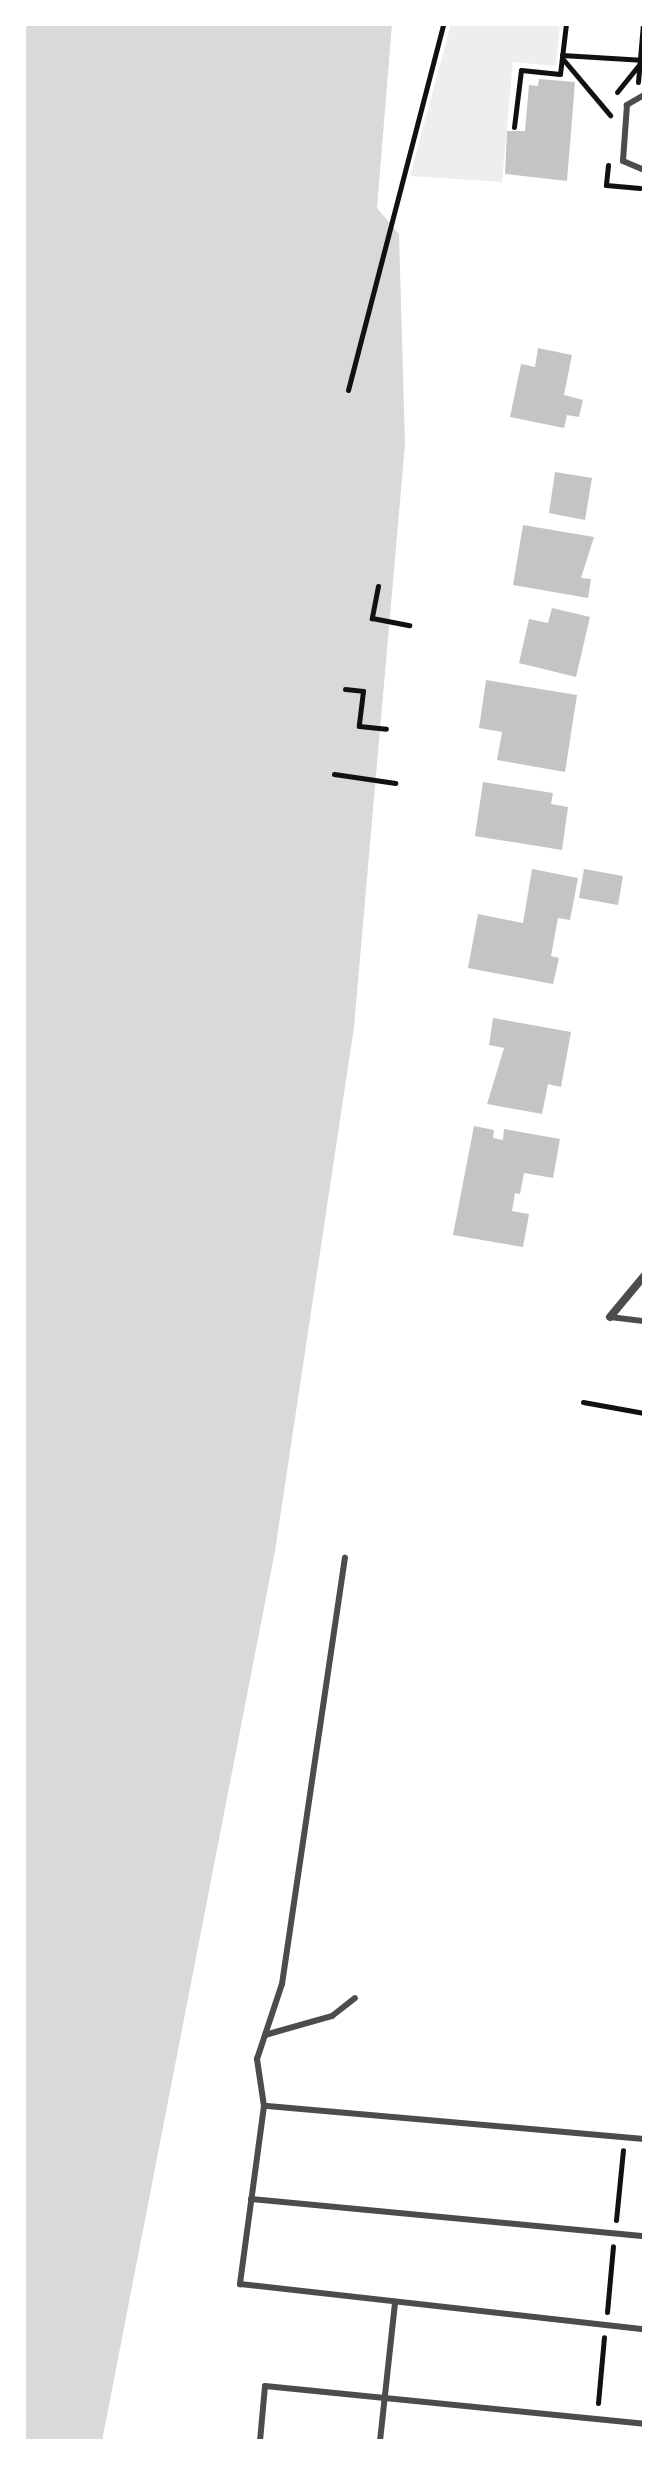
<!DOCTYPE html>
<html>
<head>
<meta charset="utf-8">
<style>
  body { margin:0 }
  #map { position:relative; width:668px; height:2465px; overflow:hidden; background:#fff; font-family:"Fira Sans",sans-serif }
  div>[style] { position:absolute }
  .green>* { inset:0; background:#eee }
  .water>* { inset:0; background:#d9d9d9 }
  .building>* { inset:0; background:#c4c4c4 }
  .path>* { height:5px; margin:-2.5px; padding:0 2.5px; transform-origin:2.5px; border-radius:2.5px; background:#111 }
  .service>* { height:6px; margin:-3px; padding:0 3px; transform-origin:3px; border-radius:3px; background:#4c4c4c }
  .minor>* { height:8px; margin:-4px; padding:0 4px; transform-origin:4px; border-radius:4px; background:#4c4c4c }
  span { translate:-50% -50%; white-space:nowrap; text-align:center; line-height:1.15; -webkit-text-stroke:8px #fff; paint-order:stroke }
  .frame { position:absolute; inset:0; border:26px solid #fff; pointer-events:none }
</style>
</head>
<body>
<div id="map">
  <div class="green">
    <i style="clip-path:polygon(451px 24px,560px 24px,556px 66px,513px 62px,502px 182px,410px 176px)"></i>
  </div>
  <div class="water">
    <i style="clip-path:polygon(24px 24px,392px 24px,377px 208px,399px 234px,405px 444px,354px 1027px,275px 1551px,102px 2441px,24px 2441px)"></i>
  </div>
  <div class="building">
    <i style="clip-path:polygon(539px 79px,575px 82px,567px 181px,505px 174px,507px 131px,525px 131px,529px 85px,538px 86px)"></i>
    <i style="clip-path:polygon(538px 348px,572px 355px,564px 395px,583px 400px,579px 417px,567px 415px,564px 428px,510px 417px,521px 364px,535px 367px)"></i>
    <i style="clip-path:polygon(555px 472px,592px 478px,585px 520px,549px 513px)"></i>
    <i style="clip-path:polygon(523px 525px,594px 537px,581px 578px,591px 579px,588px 598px,513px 585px)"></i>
    <i style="clip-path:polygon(552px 608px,590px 617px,576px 677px,519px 663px,529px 619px,548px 623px)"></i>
    <i style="clip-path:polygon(486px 680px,577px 695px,565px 772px,497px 760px,502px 732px,479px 728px)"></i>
    <i style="clip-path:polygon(483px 782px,553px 793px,551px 804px,568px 807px,562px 850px,475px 836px)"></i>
    <i style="clip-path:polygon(532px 869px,578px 878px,570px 920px,558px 918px,551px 956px,559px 958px,553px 984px,468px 968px,478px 914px,523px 923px)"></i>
    <i style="clip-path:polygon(584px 869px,623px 876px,618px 905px,579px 898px)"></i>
    <i style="clip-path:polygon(493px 1018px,571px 1032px,561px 1087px,548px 1084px,542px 1114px,487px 1104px,504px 1048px,489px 1045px)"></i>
    <i style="clip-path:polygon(474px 1126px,494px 1130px,493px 1138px,503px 1140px,504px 1129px,560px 1139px,553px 1178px,524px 1173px,520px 1194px,515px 1193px,512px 1211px,529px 1214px,523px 1247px,453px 1235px)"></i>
  </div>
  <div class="path">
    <i style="left:562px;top:55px;width:82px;rotate:3.5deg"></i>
    <i style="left:562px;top:58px;width:75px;rotate:49.9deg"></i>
    <i style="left:638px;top:82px;width:58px;rotate:-85.1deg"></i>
    <i style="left:617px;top:92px;width:35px;rotate:-51deg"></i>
    <i style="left:514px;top:127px;width:57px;rotate:-83deg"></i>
    <i style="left:521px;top:70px;width:39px;rotate:6deg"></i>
    <i style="left:560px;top:74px;width:50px;rotate:-83.2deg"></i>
    <i style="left:608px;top:165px;width:20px;rotate:96deg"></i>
    <i style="left:606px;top:185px;width:34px;rotate:5deg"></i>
    <i style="left:348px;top:390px;width:378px;rotate:-75.4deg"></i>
    <i style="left:378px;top:586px;width:33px;rotate:101deg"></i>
    <i style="left:372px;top:618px;width:38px;rotate:11deg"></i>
    <i style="left:345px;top:689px;width:18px;rotate:6deg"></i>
    <i style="left:363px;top:691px;width:35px;rotate:97deg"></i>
    <i style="left:359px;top:726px;width:27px;rotate:6deg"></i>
    <i style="left:334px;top:774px;width:62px;rotate:8.4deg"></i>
    <i style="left:583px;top:1402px;width:62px;rotate:10.2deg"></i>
    <i style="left:616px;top:2220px;width:70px;rotate:-84.3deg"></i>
    <i style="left:607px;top:2312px;width:66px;rotate:-84.8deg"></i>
    <i style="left:598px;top:2403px;width:66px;rotate:-84.8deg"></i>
  </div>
  <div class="service">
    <i style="left:644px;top:95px;width:20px;rotate:150deg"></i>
    <i style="left:627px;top:105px;width:56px;rotate:94.1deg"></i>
    <i style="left:623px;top:161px;width:23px;rotate:23deg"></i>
    <i style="left:610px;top:1317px;width:34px;rotate:7deg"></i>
    <i style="left:265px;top:2035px;width:70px;rotate:-15.8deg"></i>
    <i style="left:332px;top:2016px;width:29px;rotate:-38deg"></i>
    <i style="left:264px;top:2106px;width:48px;rotate:-98.5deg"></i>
    <i style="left:257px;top:2059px;width:79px;rotate:-71.6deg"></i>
    <i style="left:282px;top:1984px;width:431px;rotate:-81.6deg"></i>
    <i style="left:644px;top:2139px;width:381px;rotate:-175deg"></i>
    <i style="left:264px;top:2106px;width:180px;rotate:97.7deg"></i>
    <i style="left:240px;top:2284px;width:406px;rotate:6.4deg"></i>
    <i style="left:251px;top:2199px;width:395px;rotate:5.4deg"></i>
    <i style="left:260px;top:2441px;width:55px;rotate:-84.8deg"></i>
    <i style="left:265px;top:2386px;width:381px;rotate:5.7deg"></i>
    <i style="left:380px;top:2441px;width:140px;rotate:-83.8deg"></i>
  </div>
  <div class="minor">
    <i style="left:610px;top:1317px;width:53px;rotate:-50.3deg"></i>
  </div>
  <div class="frame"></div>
</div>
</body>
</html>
